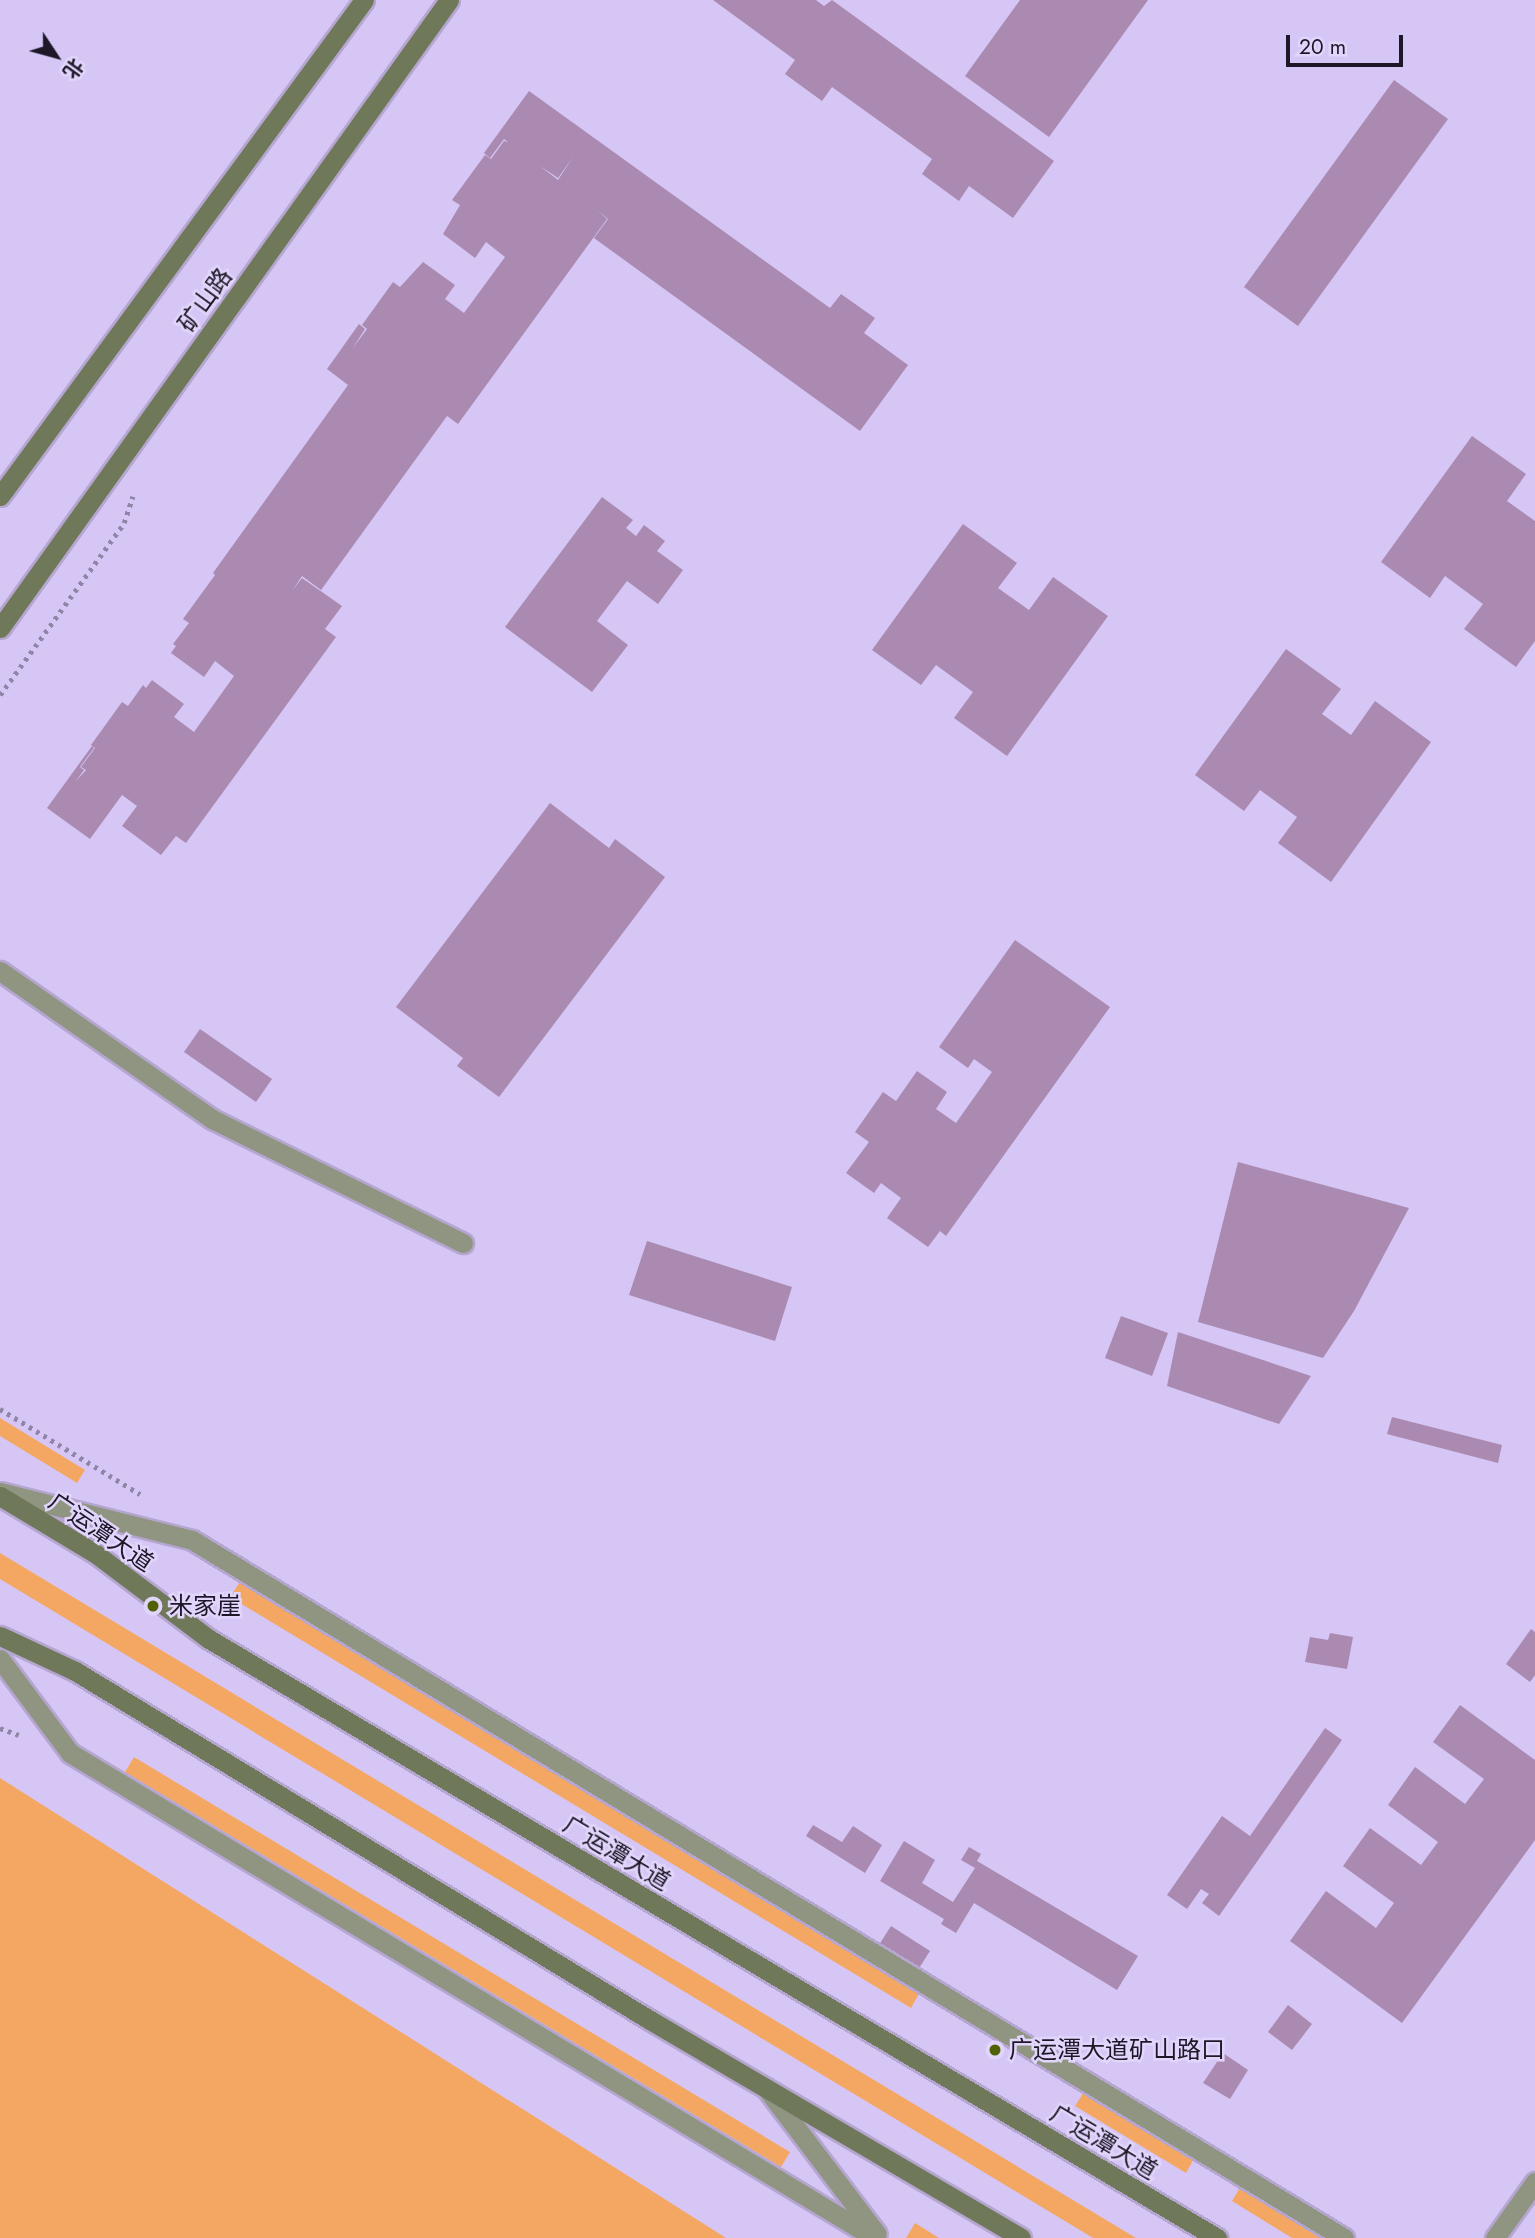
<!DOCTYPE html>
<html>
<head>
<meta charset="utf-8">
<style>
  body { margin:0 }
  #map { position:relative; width:1535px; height:2238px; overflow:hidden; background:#d6c6f5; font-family:Jost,"Noto Sans SC",sans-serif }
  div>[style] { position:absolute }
  .green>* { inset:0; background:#f4a762 }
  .building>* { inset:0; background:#aa8ab0 }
  .path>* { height:4.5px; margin-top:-2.25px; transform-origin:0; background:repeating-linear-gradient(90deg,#9084a7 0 3.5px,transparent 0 8.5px) }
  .roads { filter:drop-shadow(2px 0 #b5a6d0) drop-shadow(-2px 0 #b5a6d0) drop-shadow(0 2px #b5a6d0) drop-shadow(0 -2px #b5a6d0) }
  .service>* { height:19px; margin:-9.5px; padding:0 9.5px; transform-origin:9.5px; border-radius:9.5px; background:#8f9581 }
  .minor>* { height:19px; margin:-9.5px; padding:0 9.5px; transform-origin:9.5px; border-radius:9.5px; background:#8f9581 }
  .tertiary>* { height:19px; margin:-9.5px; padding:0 9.5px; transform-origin:9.5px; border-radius:9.5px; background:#8f9581 }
  .secondary>* { height:19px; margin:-9.5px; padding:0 9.5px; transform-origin:9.5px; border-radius:9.5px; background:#70785a }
  .dots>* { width:19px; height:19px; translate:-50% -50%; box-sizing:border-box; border:4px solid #e2d5fb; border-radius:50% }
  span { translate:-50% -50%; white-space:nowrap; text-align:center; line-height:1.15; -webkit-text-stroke:5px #e2d5fb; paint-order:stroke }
  .street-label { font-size:24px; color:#1d1727 }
  .poi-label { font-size:24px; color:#1d1727 }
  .left { translate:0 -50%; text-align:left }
  .north { position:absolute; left:21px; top:21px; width:70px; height:70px; -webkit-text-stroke:5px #e2d5fb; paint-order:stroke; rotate:126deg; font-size:19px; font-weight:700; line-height:28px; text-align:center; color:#1d1727 }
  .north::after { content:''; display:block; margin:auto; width:24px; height:32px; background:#1d1727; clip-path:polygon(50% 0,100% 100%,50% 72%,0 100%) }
  .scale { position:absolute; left:1286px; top:35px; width:117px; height:32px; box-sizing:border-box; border:4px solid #1d1727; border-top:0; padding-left:9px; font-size:21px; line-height:24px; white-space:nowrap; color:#1d1727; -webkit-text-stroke:5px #e2d5fb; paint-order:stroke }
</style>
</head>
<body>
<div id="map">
  <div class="green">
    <i style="clip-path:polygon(0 1418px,85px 1470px,77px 1483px,0 1436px)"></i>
    <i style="clip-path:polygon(0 1553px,1136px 2238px,1093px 2238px,0 1579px)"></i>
    <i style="clip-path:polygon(240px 1582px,920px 1992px,911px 2008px,230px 1597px)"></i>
    <i style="clip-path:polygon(134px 1757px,790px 2152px,781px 2167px,125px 1772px)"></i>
    <i style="clip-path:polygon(0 1778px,726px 2238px,0 2238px)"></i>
    <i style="clip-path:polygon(1085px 2090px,1195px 2157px,1186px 2173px,1075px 2106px)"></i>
    <i style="clip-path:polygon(1241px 2186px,1327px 2238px,1292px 2238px,1232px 2201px)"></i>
    <i style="clip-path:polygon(915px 2223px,939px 2238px,906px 2238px)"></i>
  </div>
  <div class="building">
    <i style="clip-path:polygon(713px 0,816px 0,824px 6px,832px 0,1054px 161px,1013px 218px,969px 186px,959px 201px,922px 174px,932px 159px,832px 87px,822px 101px,785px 74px,795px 60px)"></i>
    <i style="clip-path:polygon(1020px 0,1148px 0,1049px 137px,965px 76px)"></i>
    <i style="clip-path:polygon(1394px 80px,1448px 119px,1298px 326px,1244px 287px)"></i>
    <i style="clip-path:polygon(evenodd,529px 91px,830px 308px,841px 294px,875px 318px,864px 333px,908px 365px,860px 431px,594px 238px,608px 219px,597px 210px,607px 219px,458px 424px,447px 416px,321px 590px,302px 576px,292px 591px,302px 578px,342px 606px,325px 629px,336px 637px,186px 843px,176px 836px,161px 855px,122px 826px,137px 806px,122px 795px,90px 839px,47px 808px,92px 746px,94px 748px,80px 767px,84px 770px,75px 782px,86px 770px,81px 767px,95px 748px,91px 745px,122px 702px,128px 706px,143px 685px,146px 688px,152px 680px,184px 704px,174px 717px,194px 732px,234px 676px,215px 661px,204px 677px,171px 653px,176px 646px,173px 644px,189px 623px,183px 619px,215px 575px,213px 573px,348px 385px,327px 369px,359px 324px,365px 329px,352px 349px,367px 329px,362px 325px,393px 282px,400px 287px,423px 262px,455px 285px,445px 299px,464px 313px,505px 257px,486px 242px,475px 258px,443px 234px,460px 205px,452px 200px,485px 155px,491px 159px,504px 141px,508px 142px,504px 139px,490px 158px,484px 153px,529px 91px,573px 157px,558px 180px,540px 166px,558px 178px,573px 157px)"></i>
    <i style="clip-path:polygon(1472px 436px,1526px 474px,1507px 501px,1535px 521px,1535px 641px,1516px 667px,1464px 629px,1483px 604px,1445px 576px,1430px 598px,1381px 562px)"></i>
    <i style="clip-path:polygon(602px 497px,633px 520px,626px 528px,636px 536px,644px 525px,665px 541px,657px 551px,683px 570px,658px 604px,627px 581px,597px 621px,628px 645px,592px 692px,505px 627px)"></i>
    <i style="clip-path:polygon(963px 524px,1017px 563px,998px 588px,1029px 610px,1053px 577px,1108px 616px,1007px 756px,954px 718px,973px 692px,936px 665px,921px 685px,872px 650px)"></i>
    <i style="clip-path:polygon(1286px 649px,1341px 689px,1322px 714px,1351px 735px,1375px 701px,1431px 742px,1331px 882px,1278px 843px,1297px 817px,1260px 790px,1244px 811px,1195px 775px)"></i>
    <i style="clip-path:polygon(550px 803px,609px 848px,615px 839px,665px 877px,499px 1097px,457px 1066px,463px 1058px,396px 1007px)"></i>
    <i style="clip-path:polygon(1015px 940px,1110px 1007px,946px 1236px,940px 1231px,928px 1247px,887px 1218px,901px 1198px,881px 1183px,874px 1193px,846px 1173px,869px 1142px,855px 1132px,883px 1092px,896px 1101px,917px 1071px,947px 1092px,936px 1109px,956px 1123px,992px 1072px,974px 1059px,968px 1068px,939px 1047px)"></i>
    <i style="clip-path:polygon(200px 1029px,272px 1079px,256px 1102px,184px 1052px)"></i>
    <i style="clip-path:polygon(1238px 1162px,1409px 1208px,1354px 1311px,1323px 1358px,1198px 1322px)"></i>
    <i style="clip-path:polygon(647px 1241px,792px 1287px,775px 1341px,629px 1295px)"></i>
    <i style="clip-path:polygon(1121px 1316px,1168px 1333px,1152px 1376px,1105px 1358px)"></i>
    <i style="clip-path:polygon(1178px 1332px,1311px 1376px,1279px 1424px,1167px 1386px)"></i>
    <i style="clip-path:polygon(1392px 1417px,1502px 1445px,1498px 1463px,1387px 1434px)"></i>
    <i style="clip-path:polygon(1531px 1629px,1535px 1632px,1535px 1675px,1530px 1682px,1506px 1664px)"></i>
    <i style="clip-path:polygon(1330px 1633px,1353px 1637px,1347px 1669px,1305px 1662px,1310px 1637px,1328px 1640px)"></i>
    <i style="clip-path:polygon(1460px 1705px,1535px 1760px,1535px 1840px,1402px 2023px,1290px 1941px,1326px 1891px,1376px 1928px,1394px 1903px,1343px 1866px,1370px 1828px,1421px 1865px,1438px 1842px,1388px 1805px,1415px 1767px,1465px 1804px,1484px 1779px,1433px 1742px)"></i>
    <i style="clip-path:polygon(1325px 1728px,1342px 1740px,1219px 1916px,1202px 1903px,1209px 1894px,1201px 1889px,1187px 1909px,1167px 1895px,1222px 1816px,1250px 1836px)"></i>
    <i style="clip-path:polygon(813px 1825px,842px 1842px,853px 1826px,882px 1845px,865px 1873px,806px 1836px)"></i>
    <i style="clip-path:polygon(904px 1841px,935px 1860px,922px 1883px,953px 1902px,975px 1868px,961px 1860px,969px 1847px,981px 1854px,977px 1861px,1138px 1956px,1117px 1990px,974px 1903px,956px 1933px,941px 1924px,944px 1919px,880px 1881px)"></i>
    <i style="clip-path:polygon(891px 1926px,930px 1951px,916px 1973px,877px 1948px)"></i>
    <i style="clip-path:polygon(1288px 2005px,1312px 2024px,1292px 2050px,1268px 2032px)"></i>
    <i style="clip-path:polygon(1223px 2053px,1248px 2070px,1230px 2099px,1203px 2083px)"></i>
  </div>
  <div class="path">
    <i style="left:0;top:695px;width:212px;rotate:-54.2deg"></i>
    <i style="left:124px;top:523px;width:28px;rotate:-72deg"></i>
    <i style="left:0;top:1409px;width:164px;rotate:31.3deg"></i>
    <i style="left:0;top:1728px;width:20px;rotate:20deg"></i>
  </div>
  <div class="roads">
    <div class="service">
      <i style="left:0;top:971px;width:259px;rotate:34.9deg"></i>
      <i style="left:212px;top:1119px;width:280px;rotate:26.3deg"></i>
    </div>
    <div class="minor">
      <i style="left:0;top:1492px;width:198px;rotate:14deg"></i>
      <i style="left:192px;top:1540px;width:1347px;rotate:31.21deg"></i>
      <i style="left:0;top:1659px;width:117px;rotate:53.3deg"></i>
      <i style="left:70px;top:1753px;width:940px;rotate:31.07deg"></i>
      <i style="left:766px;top:2088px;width:183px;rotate:52.8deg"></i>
    </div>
    <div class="tertiary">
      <i style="left:1495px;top:2238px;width:69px;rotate:-54.5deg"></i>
    </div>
    <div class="secondary">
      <i style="left:0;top:496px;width:615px;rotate:-53.73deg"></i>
      <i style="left:0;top:628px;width:772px;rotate:-54.44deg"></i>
      <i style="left:0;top:1496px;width:112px;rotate:31.1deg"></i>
      <i style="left:96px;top:1554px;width:141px;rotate:37deg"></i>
      <i style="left:209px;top:1639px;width:1173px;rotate:30.72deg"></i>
      <i style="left:0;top:1636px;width:83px;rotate:25deg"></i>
      <i style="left:75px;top:1671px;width:673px;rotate:31.26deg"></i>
      <i style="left:650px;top:2020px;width:430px;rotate:30.4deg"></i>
    </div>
  </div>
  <div class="dots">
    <i style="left:153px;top:1606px;background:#506106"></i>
    <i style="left:995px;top:2050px;background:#506106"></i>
  </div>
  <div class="street-label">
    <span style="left:205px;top:300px;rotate:-54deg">矿山路</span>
    <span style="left:101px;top:1532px;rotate:34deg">广运潭大道</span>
    <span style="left:617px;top:1853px;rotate:31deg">广运潭大道</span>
    <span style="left:1104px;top:2142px;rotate:31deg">广运潭大道</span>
  </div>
  <div class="poi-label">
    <span class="left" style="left:169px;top:1606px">米家崖</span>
    <span class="left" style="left:1009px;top:2050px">广运潭大道矿山路口</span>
  </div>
  <div class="north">北</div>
  <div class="scale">20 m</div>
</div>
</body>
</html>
